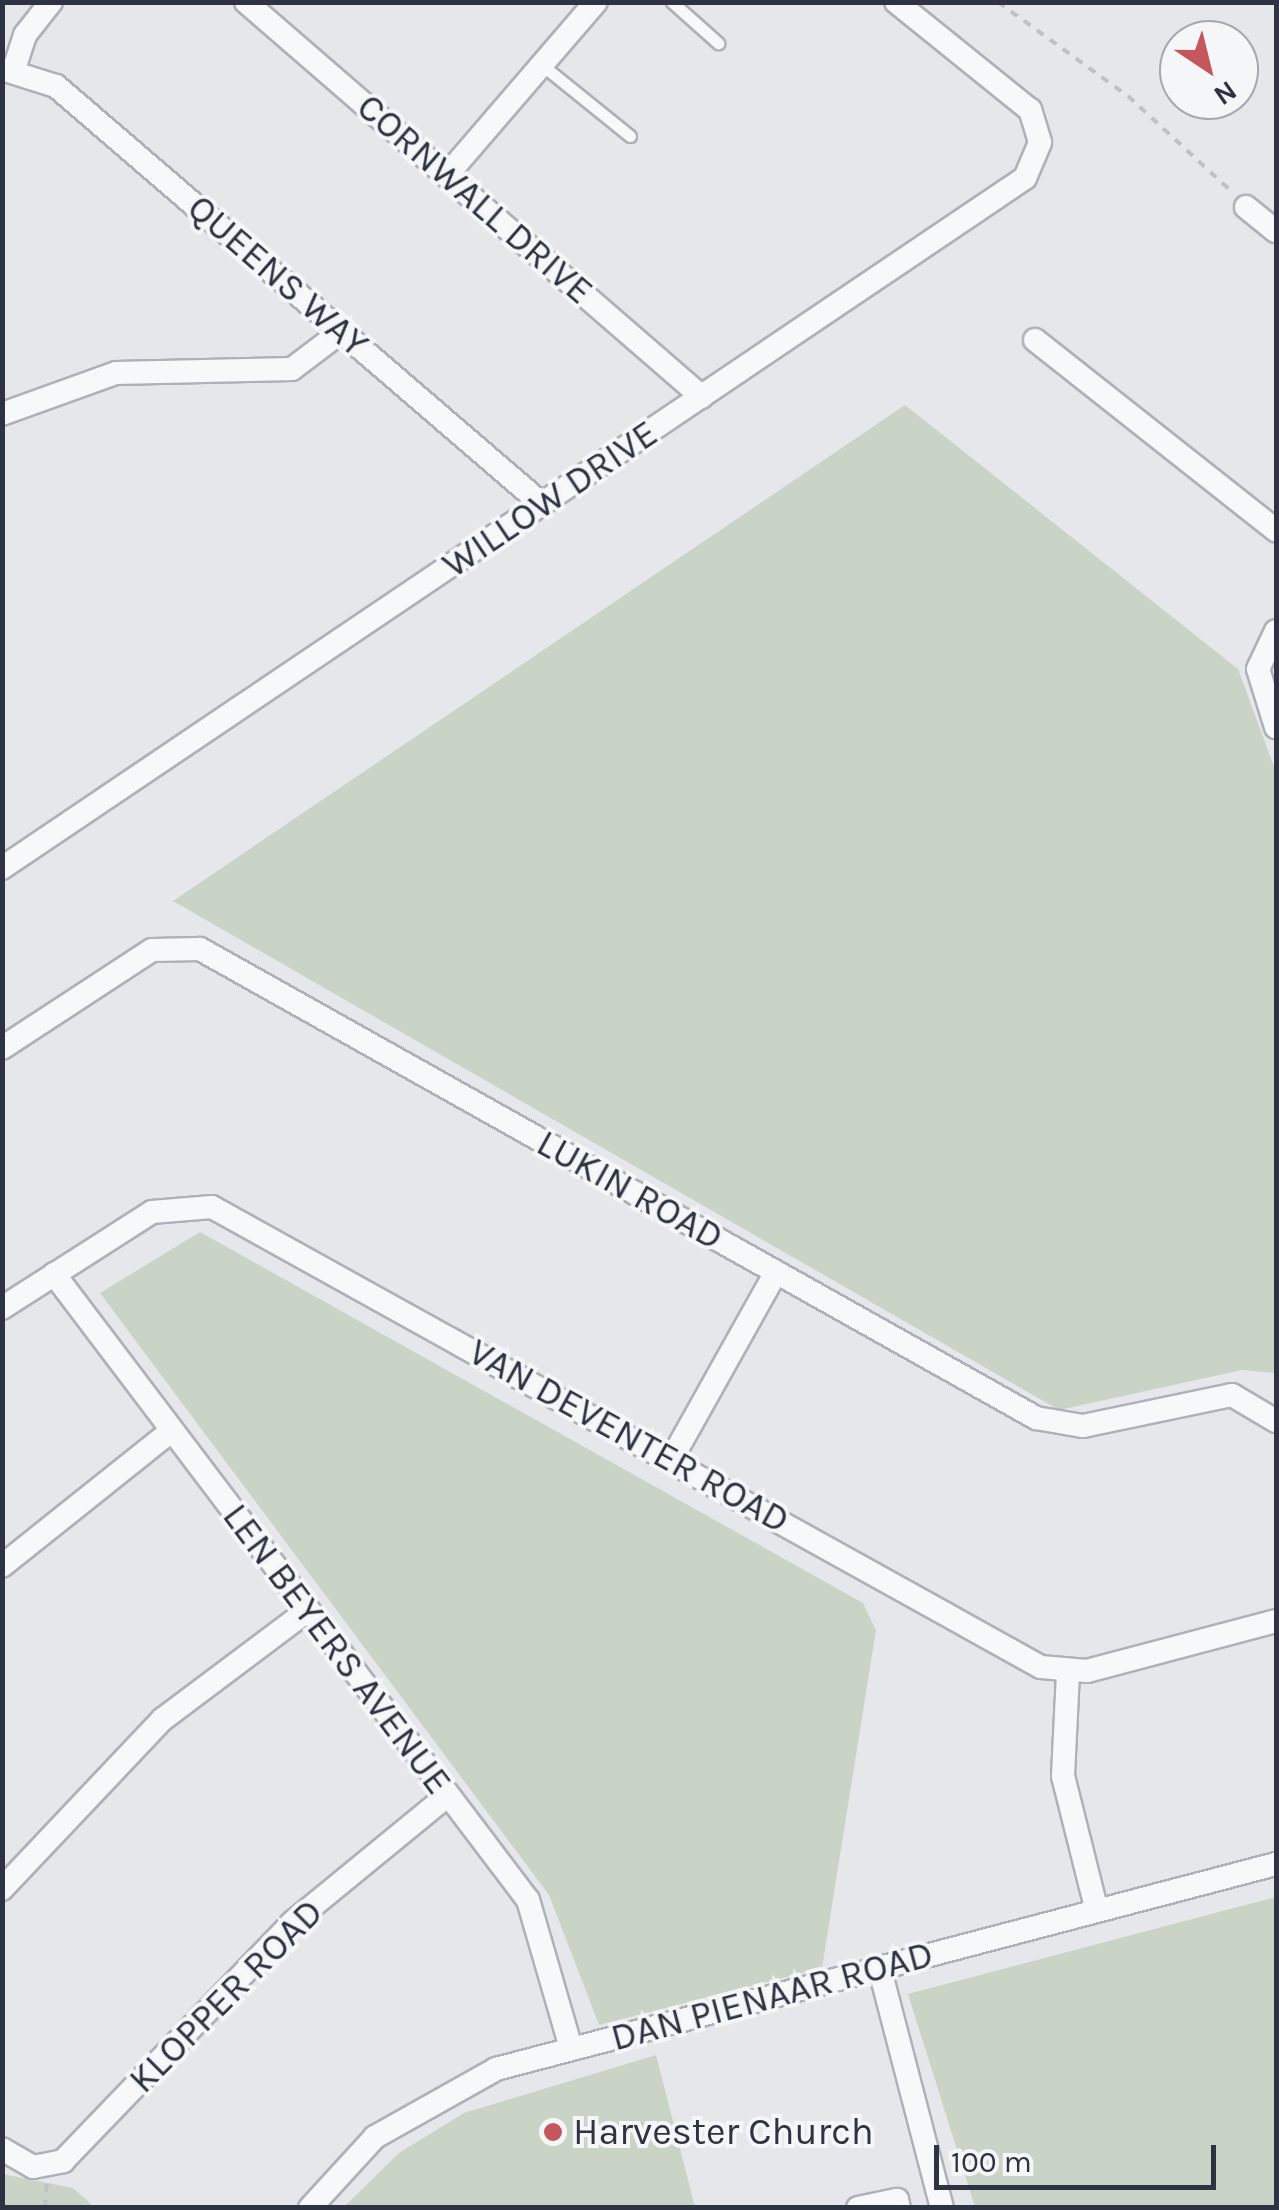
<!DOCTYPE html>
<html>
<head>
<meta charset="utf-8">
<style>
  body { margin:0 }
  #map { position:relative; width:1279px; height:2210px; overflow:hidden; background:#e5e7eb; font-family:Karla,sans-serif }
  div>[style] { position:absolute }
  .green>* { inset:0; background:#c9d4c6 }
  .path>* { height:4px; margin-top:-2px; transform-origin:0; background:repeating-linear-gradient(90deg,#bec1c6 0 8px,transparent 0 16px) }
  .roads { filter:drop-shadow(2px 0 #aeb1b8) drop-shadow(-2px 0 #aeb1b8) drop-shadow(0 2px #aeb1b8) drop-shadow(0 -2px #aeb1b8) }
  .lane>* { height:11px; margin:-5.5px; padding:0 5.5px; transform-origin:5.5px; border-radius:5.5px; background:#f7f8fa }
  .street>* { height:22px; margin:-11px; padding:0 11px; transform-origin:11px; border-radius:11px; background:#f7f8fa }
  .dots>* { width:28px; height:28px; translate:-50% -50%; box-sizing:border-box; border:5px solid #f4f6f8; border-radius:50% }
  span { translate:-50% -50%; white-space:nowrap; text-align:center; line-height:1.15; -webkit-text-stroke:8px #f4f6f8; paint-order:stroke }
  .street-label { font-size:38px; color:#2d3342 }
  .poi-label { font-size:38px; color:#2d3342 }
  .left { translate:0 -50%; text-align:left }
  .frame { position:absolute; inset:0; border:5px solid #2d3342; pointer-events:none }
  .north { position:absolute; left:1159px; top:20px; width:100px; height:100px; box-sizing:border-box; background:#f4f6f8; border:2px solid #a4a8af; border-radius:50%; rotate:145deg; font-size:28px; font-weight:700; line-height:40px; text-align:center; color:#2d3342 }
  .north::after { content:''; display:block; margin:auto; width:35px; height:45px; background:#c4565d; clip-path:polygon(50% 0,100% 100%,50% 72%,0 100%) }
  .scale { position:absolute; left:934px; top:2145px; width:282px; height:45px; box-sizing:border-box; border:5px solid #2d3342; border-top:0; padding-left:12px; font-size:30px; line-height:35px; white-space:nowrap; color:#2d3342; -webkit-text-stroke:8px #f4f6f8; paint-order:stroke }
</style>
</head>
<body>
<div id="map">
  <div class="green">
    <i style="clip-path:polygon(905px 405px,1238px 669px,1276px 772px,1276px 1373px,1242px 1370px,1059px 1410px,173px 901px)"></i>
    <i style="clip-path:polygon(200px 1232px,863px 1603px,876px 1630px,822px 1968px,599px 2025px,549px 1895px,100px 1293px)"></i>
    <i style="clip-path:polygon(1276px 1897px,1276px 2207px,975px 2207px,908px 1994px)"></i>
    <i style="clip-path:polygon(656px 2055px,695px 2207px,344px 2207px,399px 2153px,464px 2113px)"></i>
    <i style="clip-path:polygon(3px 2174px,73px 2188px,94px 2207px,3px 2207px)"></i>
  </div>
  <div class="path">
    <i style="left:998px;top:2px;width:160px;rotate:35.9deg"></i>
    <i style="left:1128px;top:96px;width:142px;rotate:42.7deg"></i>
    <i style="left:45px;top:2208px;width:26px;rotate:-86deg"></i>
  </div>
  <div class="roads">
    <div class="lane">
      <i style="left:672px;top:2px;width:62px;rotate:41.7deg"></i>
      <i style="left:542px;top:65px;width:113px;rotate:38.9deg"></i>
    </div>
    <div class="street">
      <i style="left:246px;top:2px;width:603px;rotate:40.9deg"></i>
      <i style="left:2px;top:69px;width:57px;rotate:17.5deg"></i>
      <i style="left:56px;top:86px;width:642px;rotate:40.71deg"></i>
      <i style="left:14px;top:69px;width:36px;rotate:-72deg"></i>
      <i style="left:25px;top:35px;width:42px;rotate:-51.8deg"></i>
      <i style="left:447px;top:175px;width:228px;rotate:-49.3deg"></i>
      <i style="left:1246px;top:207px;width:38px;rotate:39deg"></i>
      <i style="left:1035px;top:340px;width:307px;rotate:38.3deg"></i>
      <i style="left:2px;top:414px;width:121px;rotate:-19.8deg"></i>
      <i style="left:116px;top:373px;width:176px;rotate:-1.3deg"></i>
      <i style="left:292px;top:369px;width:63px;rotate:-37.2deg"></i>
      <i style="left:1276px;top:631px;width:42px;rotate:115.3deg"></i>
      <i style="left:1258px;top:669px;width:61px;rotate:72.8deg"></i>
      <i style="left:2px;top:868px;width:1234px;rotate:-34deg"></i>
      <i style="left:1025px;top:178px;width:39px;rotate:-67deg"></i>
      <i style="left:1040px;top:142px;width:34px;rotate:-107deg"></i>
      <i style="left:1030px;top:110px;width:172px;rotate:-141.1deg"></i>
      <i style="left:2px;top:1048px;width:179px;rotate:-33.2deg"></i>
      <i style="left:152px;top:950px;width:48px;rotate:-1.2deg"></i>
      <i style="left:200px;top:949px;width:959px;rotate:29.29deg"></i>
      <i style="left:1036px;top:1418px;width:48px;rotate:9.7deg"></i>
      <i style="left:1083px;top:1426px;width:152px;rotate:-11.8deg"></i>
      <i style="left:1232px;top:1395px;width:51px;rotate:30.6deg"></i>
      <i style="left:54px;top:1274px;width:785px;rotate:52.87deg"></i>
      <i style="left:528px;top:1900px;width:154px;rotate:73.8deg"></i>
      <i style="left:2px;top:1308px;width:178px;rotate:-32.6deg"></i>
      <i style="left:152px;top:1212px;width:60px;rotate:-4.8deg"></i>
      <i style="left:212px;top:1207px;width:948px;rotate:29.03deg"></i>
      <i style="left:1041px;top:1667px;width:46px;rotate:5deg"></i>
      <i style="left:1087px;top:1671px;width:196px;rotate:-14.8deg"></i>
      <i style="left:671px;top:1460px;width:215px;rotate:-60.8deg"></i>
      <i style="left:2px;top:1566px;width:216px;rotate:-38.6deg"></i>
      <i style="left:1068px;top:1673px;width:103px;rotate:92.8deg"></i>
      <i style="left:1063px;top:1776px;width:139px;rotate:75.9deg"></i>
      <i style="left:2px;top:1889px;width:234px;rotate:-46.6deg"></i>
      <i style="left:163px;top:1719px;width:181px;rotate:-36.9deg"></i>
      <i style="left:880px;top:1970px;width:246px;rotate:75.4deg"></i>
      <i style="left:2px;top:2149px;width:36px;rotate:30deg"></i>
      <i style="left:33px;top:2167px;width:31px;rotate:-11deg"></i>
      <i style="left:63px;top:2161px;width:332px;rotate:-46.1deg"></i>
      <i style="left:293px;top:1922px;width:200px;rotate:-39.3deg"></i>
      <i style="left:310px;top:2208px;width:96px;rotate:-47.5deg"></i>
      <i style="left:375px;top:2137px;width:139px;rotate:-29.3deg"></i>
      <i style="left:496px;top:2069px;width:806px;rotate:-14.73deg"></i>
      <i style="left:858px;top:2208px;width:40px;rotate:-12deg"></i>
      <i style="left:897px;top:2200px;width:8px;rotate:76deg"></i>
    </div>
  </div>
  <div class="dots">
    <i style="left:553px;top:2132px;background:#c4565d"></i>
  </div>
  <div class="street-label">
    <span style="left:475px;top:199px;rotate:41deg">CORNWALL DRIVE</span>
    <span style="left:278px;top:276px;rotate:41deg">QUEENS WAY</span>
    <span style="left:550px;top:499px;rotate:-34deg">WILLOW DRIVE</span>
    <span style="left:630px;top:1190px;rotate:29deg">LUKIN ROAD</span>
    <span style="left:629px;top:1436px;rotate:29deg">VAN DEVENTER ROAD</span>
    <span style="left:337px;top:1649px;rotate:53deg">LEN BEYERS AVENUE</span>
    <span style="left:226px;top:1996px;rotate:-45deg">KLOPPER ROAD</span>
    <span style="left:772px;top:1996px;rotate:-15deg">DAN PIENAAR ROAD</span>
  </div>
  <div class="poi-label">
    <span class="left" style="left:573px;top:2132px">Harvester Church</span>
  </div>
  <div class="frame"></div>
  <div class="north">N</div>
  <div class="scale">100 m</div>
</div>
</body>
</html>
